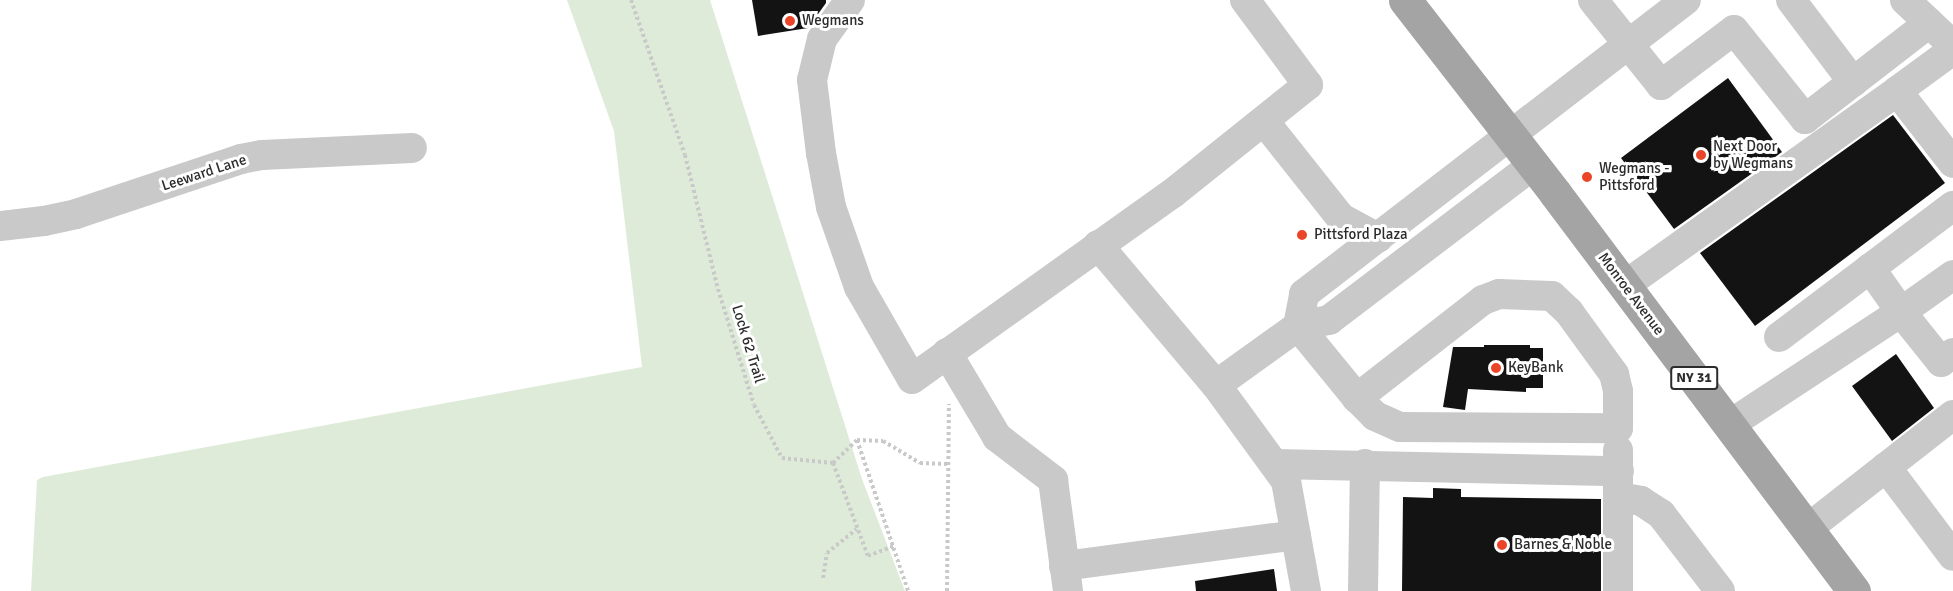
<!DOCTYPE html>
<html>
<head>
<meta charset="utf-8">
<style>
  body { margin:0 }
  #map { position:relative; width:1953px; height:591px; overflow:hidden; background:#fff; font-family:Signika,sans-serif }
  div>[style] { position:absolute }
  .green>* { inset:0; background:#deebd9 }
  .building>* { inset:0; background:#131313 }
  .path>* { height:4px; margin-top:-2px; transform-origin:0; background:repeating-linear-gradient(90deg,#c9c9c9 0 3px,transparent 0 6px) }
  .minor>* { height:30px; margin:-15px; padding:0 15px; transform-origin:15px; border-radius:15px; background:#c9c9c9 }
  .major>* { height:33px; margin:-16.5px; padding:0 16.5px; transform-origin:16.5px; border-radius:16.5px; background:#a4a4a4 }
  .dots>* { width:16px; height:16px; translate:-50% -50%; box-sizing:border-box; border:3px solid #fff; border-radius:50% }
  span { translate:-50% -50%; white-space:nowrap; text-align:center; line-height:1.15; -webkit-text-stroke:6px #fff; paint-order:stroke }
  .shield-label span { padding:2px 4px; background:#fff; border:2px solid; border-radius:4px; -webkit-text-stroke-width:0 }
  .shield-label { font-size:14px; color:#2c2c2c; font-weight:700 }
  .poi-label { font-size:15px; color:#2c2c2c }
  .left { translate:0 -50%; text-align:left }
  .street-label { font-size:15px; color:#2c2c2c }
</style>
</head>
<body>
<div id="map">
  <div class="green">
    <i style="clip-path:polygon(567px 0,710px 0,862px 479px,905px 591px,31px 591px,37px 480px,43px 477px,642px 367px,614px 131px)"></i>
  </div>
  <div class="building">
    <i style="clip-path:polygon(752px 0,826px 0,826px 3px,808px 28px,758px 36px)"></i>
    <i style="clip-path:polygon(1728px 78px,1782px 152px,1674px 229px,1621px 158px)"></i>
    <i style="clip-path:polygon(1893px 115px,1945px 183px,1755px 326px,1700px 253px)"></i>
    <i style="clip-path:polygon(1484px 345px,1530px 345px,1530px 348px,1543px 348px,1543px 388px,1526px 388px,1526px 392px,1468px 389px,1465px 410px,1443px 407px,1453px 347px,1484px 347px)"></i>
    <i style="clip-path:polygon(1896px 354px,1934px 408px,1892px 441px,1852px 386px)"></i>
    <i style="clip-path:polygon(1433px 488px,1461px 489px,1461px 497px,1601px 499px,1601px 591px,1402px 591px,1403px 497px,1433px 498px)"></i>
    <i style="clip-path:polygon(1274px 569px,1277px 591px,1196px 591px,1195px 581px)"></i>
  </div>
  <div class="path">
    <i style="left:631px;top:0;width:164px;rotate:70.8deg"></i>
    <i style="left:685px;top:155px;width:138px;rotate:76.2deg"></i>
    <i style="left:718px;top:289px;width:121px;rotate:72.8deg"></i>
    <i style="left:754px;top:405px;width:60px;rotate:62.2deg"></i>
    <i style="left:782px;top:458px;width:51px;rotate:5.6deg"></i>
    <i style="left:833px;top:463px;width:33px;rotate:-44deg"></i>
    <i style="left:857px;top:440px;width:159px;rotate:71.3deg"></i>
    <i style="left:857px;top:440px;width:26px;rotate:2deg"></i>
    <i style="left:883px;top:441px;width:43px;rotate:30.7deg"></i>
    <i style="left:920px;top:463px;width:27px;rotate:2deg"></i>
    <i style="left:833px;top:463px;width:99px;rotate:69.4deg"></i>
    <i style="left:868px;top:556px;width:28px;rotate:-21deg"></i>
    <i style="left:823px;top:578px;width:25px;rotate:-81deg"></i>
    <i style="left:827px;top:553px;width:38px;rotate:-39deg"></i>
    <i style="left:947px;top:591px;width:187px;rotate:-89.4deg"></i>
  </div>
  <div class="minor">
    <i style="left:850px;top:0;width:48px;rotate:125.7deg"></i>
    <i style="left:822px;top:39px;width:42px;rotate:103.7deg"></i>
    <i style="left:812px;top:80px;width:74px;rotate:83deg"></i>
    <i style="left:821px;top:153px;width:55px;rotate:79.5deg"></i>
    <i style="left:831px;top:207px;width:85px;rotate:70.7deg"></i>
    <i style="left:859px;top:287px;width:106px;rotate:60.1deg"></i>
    <i style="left:912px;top:379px;width:320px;rotate:-35.5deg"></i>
    <i style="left:1173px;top:193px;width:173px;rotate:-38.7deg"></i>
    <i style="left:1308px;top:85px;width:106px;rotate:-126.5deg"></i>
    <i style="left:1593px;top:0;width:109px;rotate:51.3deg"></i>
    <i style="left:1661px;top:85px;width:91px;rotate:-37deg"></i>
    <i style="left:1734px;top:30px;width:114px;rotate:51.4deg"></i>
    <i style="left:1805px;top:119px;width:157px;rotate:-37.7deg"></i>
    <i style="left:1791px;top:0;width:103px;rotate:52.9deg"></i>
    <i style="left:1905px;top:0;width:54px;rotate:43.5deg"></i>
    <i style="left:1897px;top:91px;width:69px;rotate:-36.2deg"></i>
    <i style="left:1264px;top:121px;width:124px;rotate:51.6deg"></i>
    <i style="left:1341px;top:218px;width:42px;rotate:28.4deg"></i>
    <i style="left:0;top:226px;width:44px;rotate:-6.5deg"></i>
    <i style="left:44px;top:221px;width:33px;rotate:-12deg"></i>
    <i style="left:76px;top:214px;width:174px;rotate:-18.4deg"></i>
    <i style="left:241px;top:159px;width:21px;rotate:-11deg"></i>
    <i style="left:262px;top:155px;width:150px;rotate:-2.7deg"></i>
    <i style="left:1098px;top:245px;width:183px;rotate:49.9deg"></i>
    <i style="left:1216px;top:385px;width:119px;rotate:53.9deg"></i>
    <i style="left:1286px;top:481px;width:112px;rotate:79.7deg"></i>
    <i style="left:1870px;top:268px;width:54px;rotate:54.8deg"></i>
    <i style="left:1901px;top:312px;width:64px;rotate:-35.4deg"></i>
    <i style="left:1624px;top:286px;width:335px;rotate:-35.5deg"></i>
    <i style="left:1897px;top:91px;width:91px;rotate:52.1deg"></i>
    <i style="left:1298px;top:326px;width:93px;rotate:50.7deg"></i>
    <i style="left:1357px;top:398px;width:25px;rotate:45deg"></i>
    <i style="left:1375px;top:416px;width:27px;rotate:24deg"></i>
    <i style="left:1400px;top:427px;width:218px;rotate:0.3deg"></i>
    <i style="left:1618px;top:428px;width:37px;rotate:-90deg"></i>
    <i style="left:1618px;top:391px;width:17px;rotate:-103deg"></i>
    <i style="left:1614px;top:374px;width:77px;rotate:-126deg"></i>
    <i style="left:1569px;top:312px;width:23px;rotate:-137deg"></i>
    <i style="left:1552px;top:296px;width:53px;rotate:-177.8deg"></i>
    <i style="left:1499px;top:294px;width:17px;rotate:159deg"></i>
    <i style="left:1483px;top:300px;width:160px;rotate:142.1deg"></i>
    <i style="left:1298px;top:326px;width:33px;rotate:-79deg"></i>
    <i style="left:1304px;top:294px;width:482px;rotate:-37.6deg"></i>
    <i style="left:1779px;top:337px;width:218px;rotate:-37deg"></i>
    <i style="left:947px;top:353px;width:98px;rotate:59.2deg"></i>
    <i style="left:997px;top:437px;width:71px;rotate:37.5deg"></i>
    <i style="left:1053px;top:480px;width:112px;rotate:82.3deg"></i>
    <i style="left:1216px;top:385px;width:101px;rotate:-35.7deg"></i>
    <i style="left:1298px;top:326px;width:32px;rotate:-11deg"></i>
    <i style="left:1329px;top:320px;width:256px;rotate:-37.2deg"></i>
    <i style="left:1729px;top:425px;width:206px;rotate:-33.3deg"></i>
    <i style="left:1901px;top:312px;width:64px;rotate:51.3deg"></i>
    <i style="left:1941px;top:362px;width:15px;rotate:-37deg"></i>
    <i style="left:1274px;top:464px;width:345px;rotate:1.2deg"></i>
    <i style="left:1886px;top:467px;width:111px;rotate:53deg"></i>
    <i style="left:1619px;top:497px;width:22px;rotate:10deg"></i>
    <i style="left:1641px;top:501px;width:24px;rotate:33deg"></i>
    <i style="left:1661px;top:514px;width:97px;rotate:52.5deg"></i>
    <i style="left:1807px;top:529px;width:185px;rotate:-38deg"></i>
    <i style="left:1064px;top:566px;width:234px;rotate:-7.6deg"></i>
    <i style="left:1363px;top:591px;width:127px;rotate:-89.1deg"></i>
    <i style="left:1618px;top:591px;width:141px;rotate:-90deg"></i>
  </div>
  <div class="major">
    <i style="left:1405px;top:0;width:244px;rotate:52.1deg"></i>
    <i style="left:1555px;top:193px;width:498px;rotate:53.1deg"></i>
  </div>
  <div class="dots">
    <i style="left:790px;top:21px;background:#ea4528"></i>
    <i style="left:1701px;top:155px;background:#ea4528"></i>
    <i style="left:1587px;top:177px;background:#ea4528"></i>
    <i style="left:1302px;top:235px;background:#ea4528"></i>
    <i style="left:1496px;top:368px;background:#ea4528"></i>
    <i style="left:1502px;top:545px;background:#ea4528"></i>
  </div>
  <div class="shield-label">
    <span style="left:1694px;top:378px">NY 31</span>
  </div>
  <div class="poi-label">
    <span class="left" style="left:802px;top:21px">Wegmans</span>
    <span class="left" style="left:1713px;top:155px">Next Door<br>by Wegmans</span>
    <span class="left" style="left:1599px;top:177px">Wegmans -<br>Pittsford</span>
    <span class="left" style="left:1314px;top:235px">Pittsford Plaza</span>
    <span class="left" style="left:1508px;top:368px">KeyBank</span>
    <span class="left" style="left:1514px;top:545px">Barnes &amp; Noble</span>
  </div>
  <div class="street-label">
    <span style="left:204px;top:173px;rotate:-18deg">Leeward Lane</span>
    <span style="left:1631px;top:294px;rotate:53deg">Monroe Avenue</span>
    <span style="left:748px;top:344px;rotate:73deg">Lock 62 Trail</span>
  </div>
</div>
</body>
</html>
